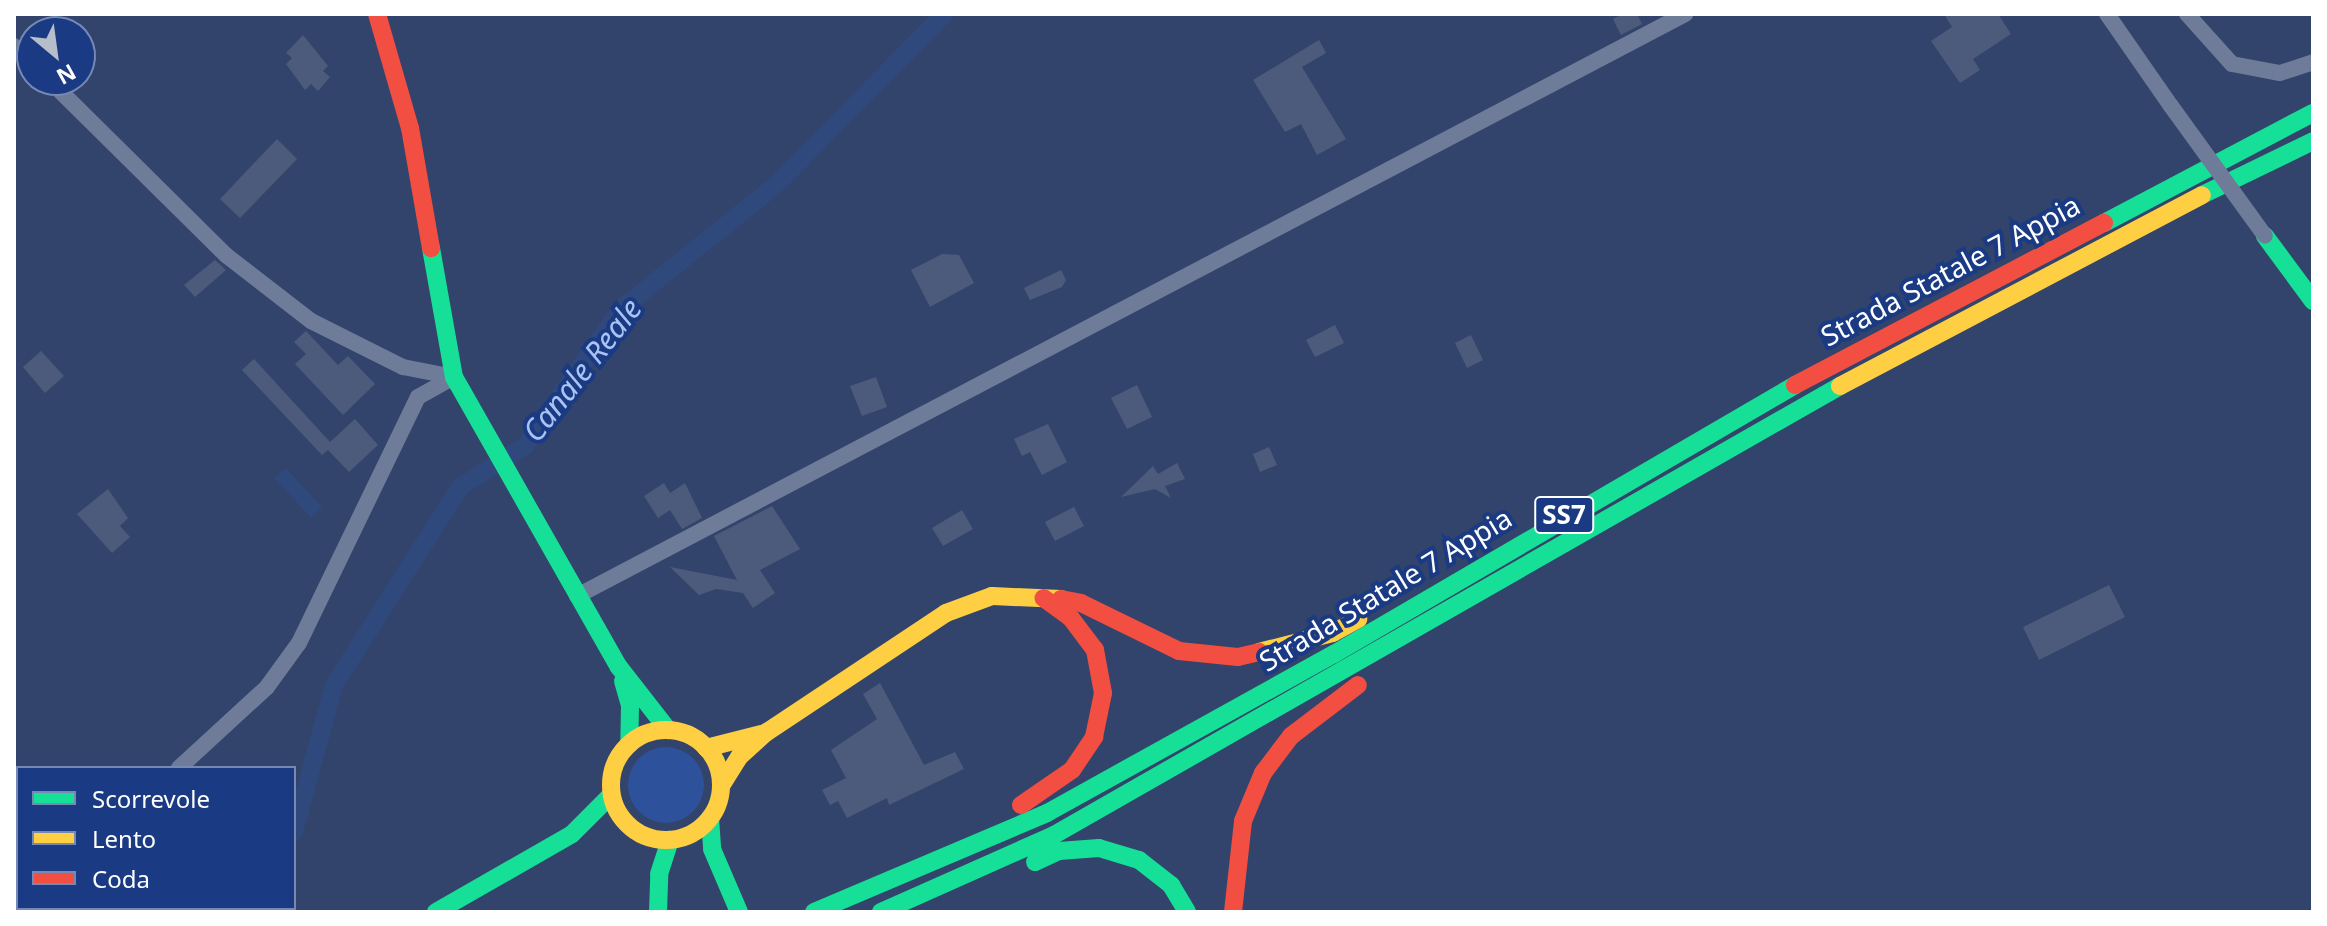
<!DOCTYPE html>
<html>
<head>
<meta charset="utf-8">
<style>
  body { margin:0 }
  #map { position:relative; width:2327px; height:926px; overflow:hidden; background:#32446b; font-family:"Noto Sans",sans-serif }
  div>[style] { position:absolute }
  .green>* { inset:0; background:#2e519b }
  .round { border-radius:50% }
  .water>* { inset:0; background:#30497c }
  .canal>* { height:18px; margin:-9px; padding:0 9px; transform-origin:9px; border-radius:9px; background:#30497c }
  .building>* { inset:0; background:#4c5b7b }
  .street>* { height:16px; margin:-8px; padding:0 8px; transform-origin:8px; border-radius:8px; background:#6e7b99 }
  .fast>* { height:18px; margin:-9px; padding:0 9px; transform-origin:9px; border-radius:9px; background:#16e098 }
  .slow>* { height:18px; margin:-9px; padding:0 9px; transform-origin:9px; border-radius:9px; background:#ffcf43 }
  .slow>.ring { margin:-9px; padding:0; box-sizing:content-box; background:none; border:18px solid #ffcf43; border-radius:50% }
  .jam>* { height:18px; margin:-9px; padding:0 9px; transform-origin:9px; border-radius:9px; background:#f24e42 }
  .street-bridge>* { height:16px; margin:-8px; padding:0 8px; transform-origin:8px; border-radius:8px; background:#6e7b99 }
  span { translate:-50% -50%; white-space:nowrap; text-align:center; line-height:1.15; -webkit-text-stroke:8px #1a3b83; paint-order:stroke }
  .shield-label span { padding:2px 6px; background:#1a3b83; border:2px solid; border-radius:6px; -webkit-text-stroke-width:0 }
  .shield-label { font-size:26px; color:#fff; font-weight:700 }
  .street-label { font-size:28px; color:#fff }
  .water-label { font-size:30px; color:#abc3f3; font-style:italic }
  .frame { position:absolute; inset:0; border:16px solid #fff; pointer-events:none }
  .legend { position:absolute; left:16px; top:766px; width:280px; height:144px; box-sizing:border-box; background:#1a3b83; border:2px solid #7689b5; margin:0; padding:10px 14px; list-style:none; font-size:24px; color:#fff }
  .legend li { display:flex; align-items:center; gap:16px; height:40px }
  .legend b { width:40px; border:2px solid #7689b5 }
  .north { position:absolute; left:16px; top:16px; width:80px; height:80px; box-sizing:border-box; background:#1a3b83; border:2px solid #7689b5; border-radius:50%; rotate:151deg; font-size:22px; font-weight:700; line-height:32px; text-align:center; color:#fff }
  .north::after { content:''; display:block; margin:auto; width:28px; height:36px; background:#b7becb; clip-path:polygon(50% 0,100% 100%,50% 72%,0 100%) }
</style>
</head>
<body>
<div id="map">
  <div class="green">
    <i class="round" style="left:628px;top:747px;width:76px;height:76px"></i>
  </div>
  <div class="water">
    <i style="clip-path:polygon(286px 468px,322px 507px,311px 518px,274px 478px)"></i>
  </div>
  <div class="canal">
    <i style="left:294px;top:832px;width:152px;rotate:-74.8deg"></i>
    <i style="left:334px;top:685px;width:235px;rotate:-57.5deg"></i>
    <i style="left:460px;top:487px;width:78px;rotate:-32.5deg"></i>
    <i style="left:526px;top:445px;width:166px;rotate:-55.1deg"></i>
    <i style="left:621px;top:309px;width:201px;rotate:-38.7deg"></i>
    <i style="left:778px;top:183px;width:237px;rotate:-45.5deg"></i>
    <i style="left:272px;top:912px;width:4px;rotate:-76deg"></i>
  </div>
  <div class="building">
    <i style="clip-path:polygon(1623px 14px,1637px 14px,1642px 24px,1621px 35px,1613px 19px)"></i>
    <i style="clip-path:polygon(1944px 14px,1998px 14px,2011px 34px,1973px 59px,1980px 70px,1960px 83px,1931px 41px,1952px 27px)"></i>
    <i style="clip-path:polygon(303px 35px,328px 66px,323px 71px,330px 77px,318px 91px,311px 84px,305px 90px,286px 64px,292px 58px,286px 53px)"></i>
    <i style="clip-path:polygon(1319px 40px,1326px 53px,1302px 67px,1346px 139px,1317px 155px,1301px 124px,1285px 132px,1253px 80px)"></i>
    <i style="clip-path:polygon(277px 139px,297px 159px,240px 218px,220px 199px)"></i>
    <i style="clip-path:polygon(942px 254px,959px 255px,974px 283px,930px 307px,911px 270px)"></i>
    <i style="clip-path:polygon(215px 260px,226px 270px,195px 297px,184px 285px)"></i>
    <i style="clip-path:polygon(1061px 270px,1066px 280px,1062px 287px,1030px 300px,1024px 288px)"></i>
    <i style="clip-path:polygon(1335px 325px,1344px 343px,1315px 357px,1306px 340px)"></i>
    <i style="clip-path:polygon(306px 331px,338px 365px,348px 356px,375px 384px,343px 415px,295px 364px,306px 354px,294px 342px)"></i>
    <i style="clip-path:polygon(1471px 335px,1483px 360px,1467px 368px,1455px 343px)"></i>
    <i style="clip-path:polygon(41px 351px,64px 376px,45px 393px,23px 367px)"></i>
    <i style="clip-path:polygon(254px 359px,330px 442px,355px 419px,378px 445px,349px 472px,328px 450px,322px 455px,242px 370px)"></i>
    <i style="clip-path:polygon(876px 377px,887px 407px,862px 416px,850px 386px)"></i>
    <i style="clip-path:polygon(1137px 385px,1152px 417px,1127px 429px,1111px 398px)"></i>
    <i style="clip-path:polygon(1048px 424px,1067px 462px,1042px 475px,1030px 452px,1022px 456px,1014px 439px)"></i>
    <i style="clip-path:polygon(1269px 447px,1277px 465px,1260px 472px,1253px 454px)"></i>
    <i style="clip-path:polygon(1177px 463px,1185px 479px,1165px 486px,1171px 498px,1155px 489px,1121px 497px,1153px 466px,1158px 474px)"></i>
    <i style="clip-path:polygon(664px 483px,670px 493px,685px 483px,702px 518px,682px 529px,670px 510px,658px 518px,644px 496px)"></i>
    <i style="clip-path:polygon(108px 489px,128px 518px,120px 526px,130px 537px,112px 553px,77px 514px)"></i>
    <i style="clip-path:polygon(772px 506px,800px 549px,760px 570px,775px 593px,753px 608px,743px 593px,716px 589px,699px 595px,670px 567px,737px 580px,714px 536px)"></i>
    <i style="clip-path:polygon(1074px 507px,1084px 526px,1055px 541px,1045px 522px)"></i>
    <i style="clip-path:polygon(962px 510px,973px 529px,943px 546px,932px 528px)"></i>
    <i style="clip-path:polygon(2109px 585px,2125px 617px,2039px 660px,2023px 627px)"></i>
    <i style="clip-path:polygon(880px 683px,924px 765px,955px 752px,964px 769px,889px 805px,887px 798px,847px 818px,838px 801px,830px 805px,822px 790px,846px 778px,831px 750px,877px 719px,863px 694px)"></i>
  </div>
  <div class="street">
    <i style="left:2107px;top:14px;width:112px;rotate:55.2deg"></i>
    <i style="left:2187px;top:14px;width:67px;rotate:48deg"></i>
    <i style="left:2232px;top:64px;width:49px;rotate:10.6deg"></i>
    <i style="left:2280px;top:73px;width:35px;rotate:-18deg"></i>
    <i style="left:14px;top:46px;width:25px;rotate:43deg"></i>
    <i style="left:49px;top:80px;width:250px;rotate:44.7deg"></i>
    <i style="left:227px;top:256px;width:106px;rotate:37.7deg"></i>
    <i style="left:311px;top:321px;width:103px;rotate:26.6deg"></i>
    <i style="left:403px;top:367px;width:52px;rotate:11.1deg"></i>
    <i style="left:577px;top:596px;width:1252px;rotate:-27.71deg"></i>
    <i style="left:179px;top:768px;width:120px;rotate:-42.6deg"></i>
    <i style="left:267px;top:687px;width:54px;rotate:-54deg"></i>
    <i style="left:299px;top:643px;width:273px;rotate:-64.2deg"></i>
    <i style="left:418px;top:397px;width:41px;rotate:-29.1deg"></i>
    <i style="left:19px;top:912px;width:6px;rotate:-45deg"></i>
  </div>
  <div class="fast">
    <i style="left:2202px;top:195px;width:123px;rotate:-25.9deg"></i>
    <i style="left:2104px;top:223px;width:236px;rotate:-27.8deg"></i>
    <i style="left:2265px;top:236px;width:81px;rotate:53.6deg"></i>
    <i style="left:431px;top:248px;width:131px;rotate:79.9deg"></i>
    <i style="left:454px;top:377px;width:334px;rotate:60.4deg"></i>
    <i style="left:619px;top:667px;width:80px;rotate:52.1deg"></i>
    <i style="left:623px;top:681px;width:25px;rotate:74deg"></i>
    <i style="left:630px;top:705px;width:39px;rotate:91deg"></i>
    <i style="left:710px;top:818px;width:31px;rotate:86deg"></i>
    <i style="left:712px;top:849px;width:69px;rotate:66.8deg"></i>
    <i style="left:1035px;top:862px;width:26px;rotate:-25deg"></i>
    <i style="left:1059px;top:851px;width:40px;rotate:-4.3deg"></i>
    <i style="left:1099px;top:848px;width:42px;rotate:16.7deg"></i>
    <i style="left:1139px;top:860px;width:41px;rotate:38deg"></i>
    <i style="left:1171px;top:885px;width:31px;rotate:59deg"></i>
    <i style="left:436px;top:912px;width:157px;rotate:-29.8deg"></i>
    <i style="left:572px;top:834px;width:55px;rotate:-45deg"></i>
    <i style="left:658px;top:912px;width:38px;rotate:-88deg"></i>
    <i style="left:659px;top:874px;width:36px;rotate:-72deg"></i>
    <i style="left:814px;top:912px;width:253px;rotate:-23deg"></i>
    <i style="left:1047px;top:813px;width:328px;rotate:-29deg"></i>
    <i style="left:1334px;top:654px;width:534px;rotate:-30.26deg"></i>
    <i style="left:881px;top:912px;width:189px;rotate:-24deg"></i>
    <i style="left:1054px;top:835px;width:905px;rotate:-29.74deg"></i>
  </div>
  <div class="slow">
    <i style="left:1840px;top:386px;width:409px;rotate:-27.8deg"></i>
    <i style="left:1259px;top:652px;width:76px;rotate:-14.4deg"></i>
    <i style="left:1333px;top:633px;width:29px;rotate:-29deg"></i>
    <i class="ring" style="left:611px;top:730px;width:92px;height:92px"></i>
    <i style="left:706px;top:748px;width:57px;rotate:-14.3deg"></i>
    <i style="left:721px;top:786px;width:36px;rotate:-58deg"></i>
    <i style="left:740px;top:756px;width:36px;rotate:-42deg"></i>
    <i style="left:767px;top:732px;width:215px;rotate:-33.6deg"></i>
    <i style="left:946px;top:613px;width:49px;rotate:-20.3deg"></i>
    <i style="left:992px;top:596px;width:69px;rotate:2.5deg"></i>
  </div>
  <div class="jam">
    <i style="left:377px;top:14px;width:119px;rotate:73.9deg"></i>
    <i style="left:410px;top:128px;width:122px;rotate:80.1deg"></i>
    <i style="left:1795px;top:385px;width:349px;rotate:-27.7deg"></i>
    <i style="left:1061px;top:599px;width:20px;rotate:11deg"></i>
    <i style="left:1081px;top:603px;width:109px;rotate:26.1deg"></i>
    <i style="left:1179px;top:651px;width:59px;rotate:5.8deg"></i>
    <i style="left:1238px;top:657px;width:22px;rotate:-13deg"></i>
    <i style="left:1021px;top:805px;width:62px;rotate:-34.5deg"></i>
    <i style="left:1072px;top:770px;width:40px;rotate:-56deg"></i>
    <i style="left:1094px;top:737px;width:45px;rotate:-78.4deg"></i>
    <i style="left:1103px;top:693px;width:44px;rotate:-100.5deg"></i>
    <i style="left:1095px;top:650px;width:40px;rotate:-127deg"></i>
    <i style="left:1071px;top:618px;width:34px;rotate:-144deg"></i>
    <i style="left:1233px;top:912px;width:92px;rotate:-83.7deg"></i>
    <i style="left:1243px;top:821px;width:52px;rotate:-67.4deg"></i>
    <i style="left:1263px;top:773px;width:46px;rotate:-52.9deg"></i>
    <i style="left:1291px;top:736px;width:84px;rotate:-37.3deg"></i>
  </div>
  <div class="street-bridge">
    <i style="left:2171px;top:106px;width:160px;rotate:54.1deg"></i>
  </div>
  <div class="shield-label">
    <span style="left:1564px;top:515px">SS7</span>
  </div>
  <div class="street-label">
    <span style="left:1950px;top:270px;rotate:-28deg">Strada Statale 7 Appia</span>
    <span style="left:1385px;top:589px;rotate:-31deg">Strada Statale 7 Appia</span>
  </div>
  <div class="water-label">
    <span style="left:582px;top:370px;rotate:-52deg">Canale Reale</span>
  </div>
  <div class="frame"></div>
  <ul class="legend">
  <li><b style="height:10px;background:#16e098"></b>Scorrevole</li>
  <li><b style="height:10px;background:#ffcf43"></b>Lento</li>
  <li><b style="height:10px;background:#f24e42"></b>Coda</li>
  </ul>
  <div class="north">N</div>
</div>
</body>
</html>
